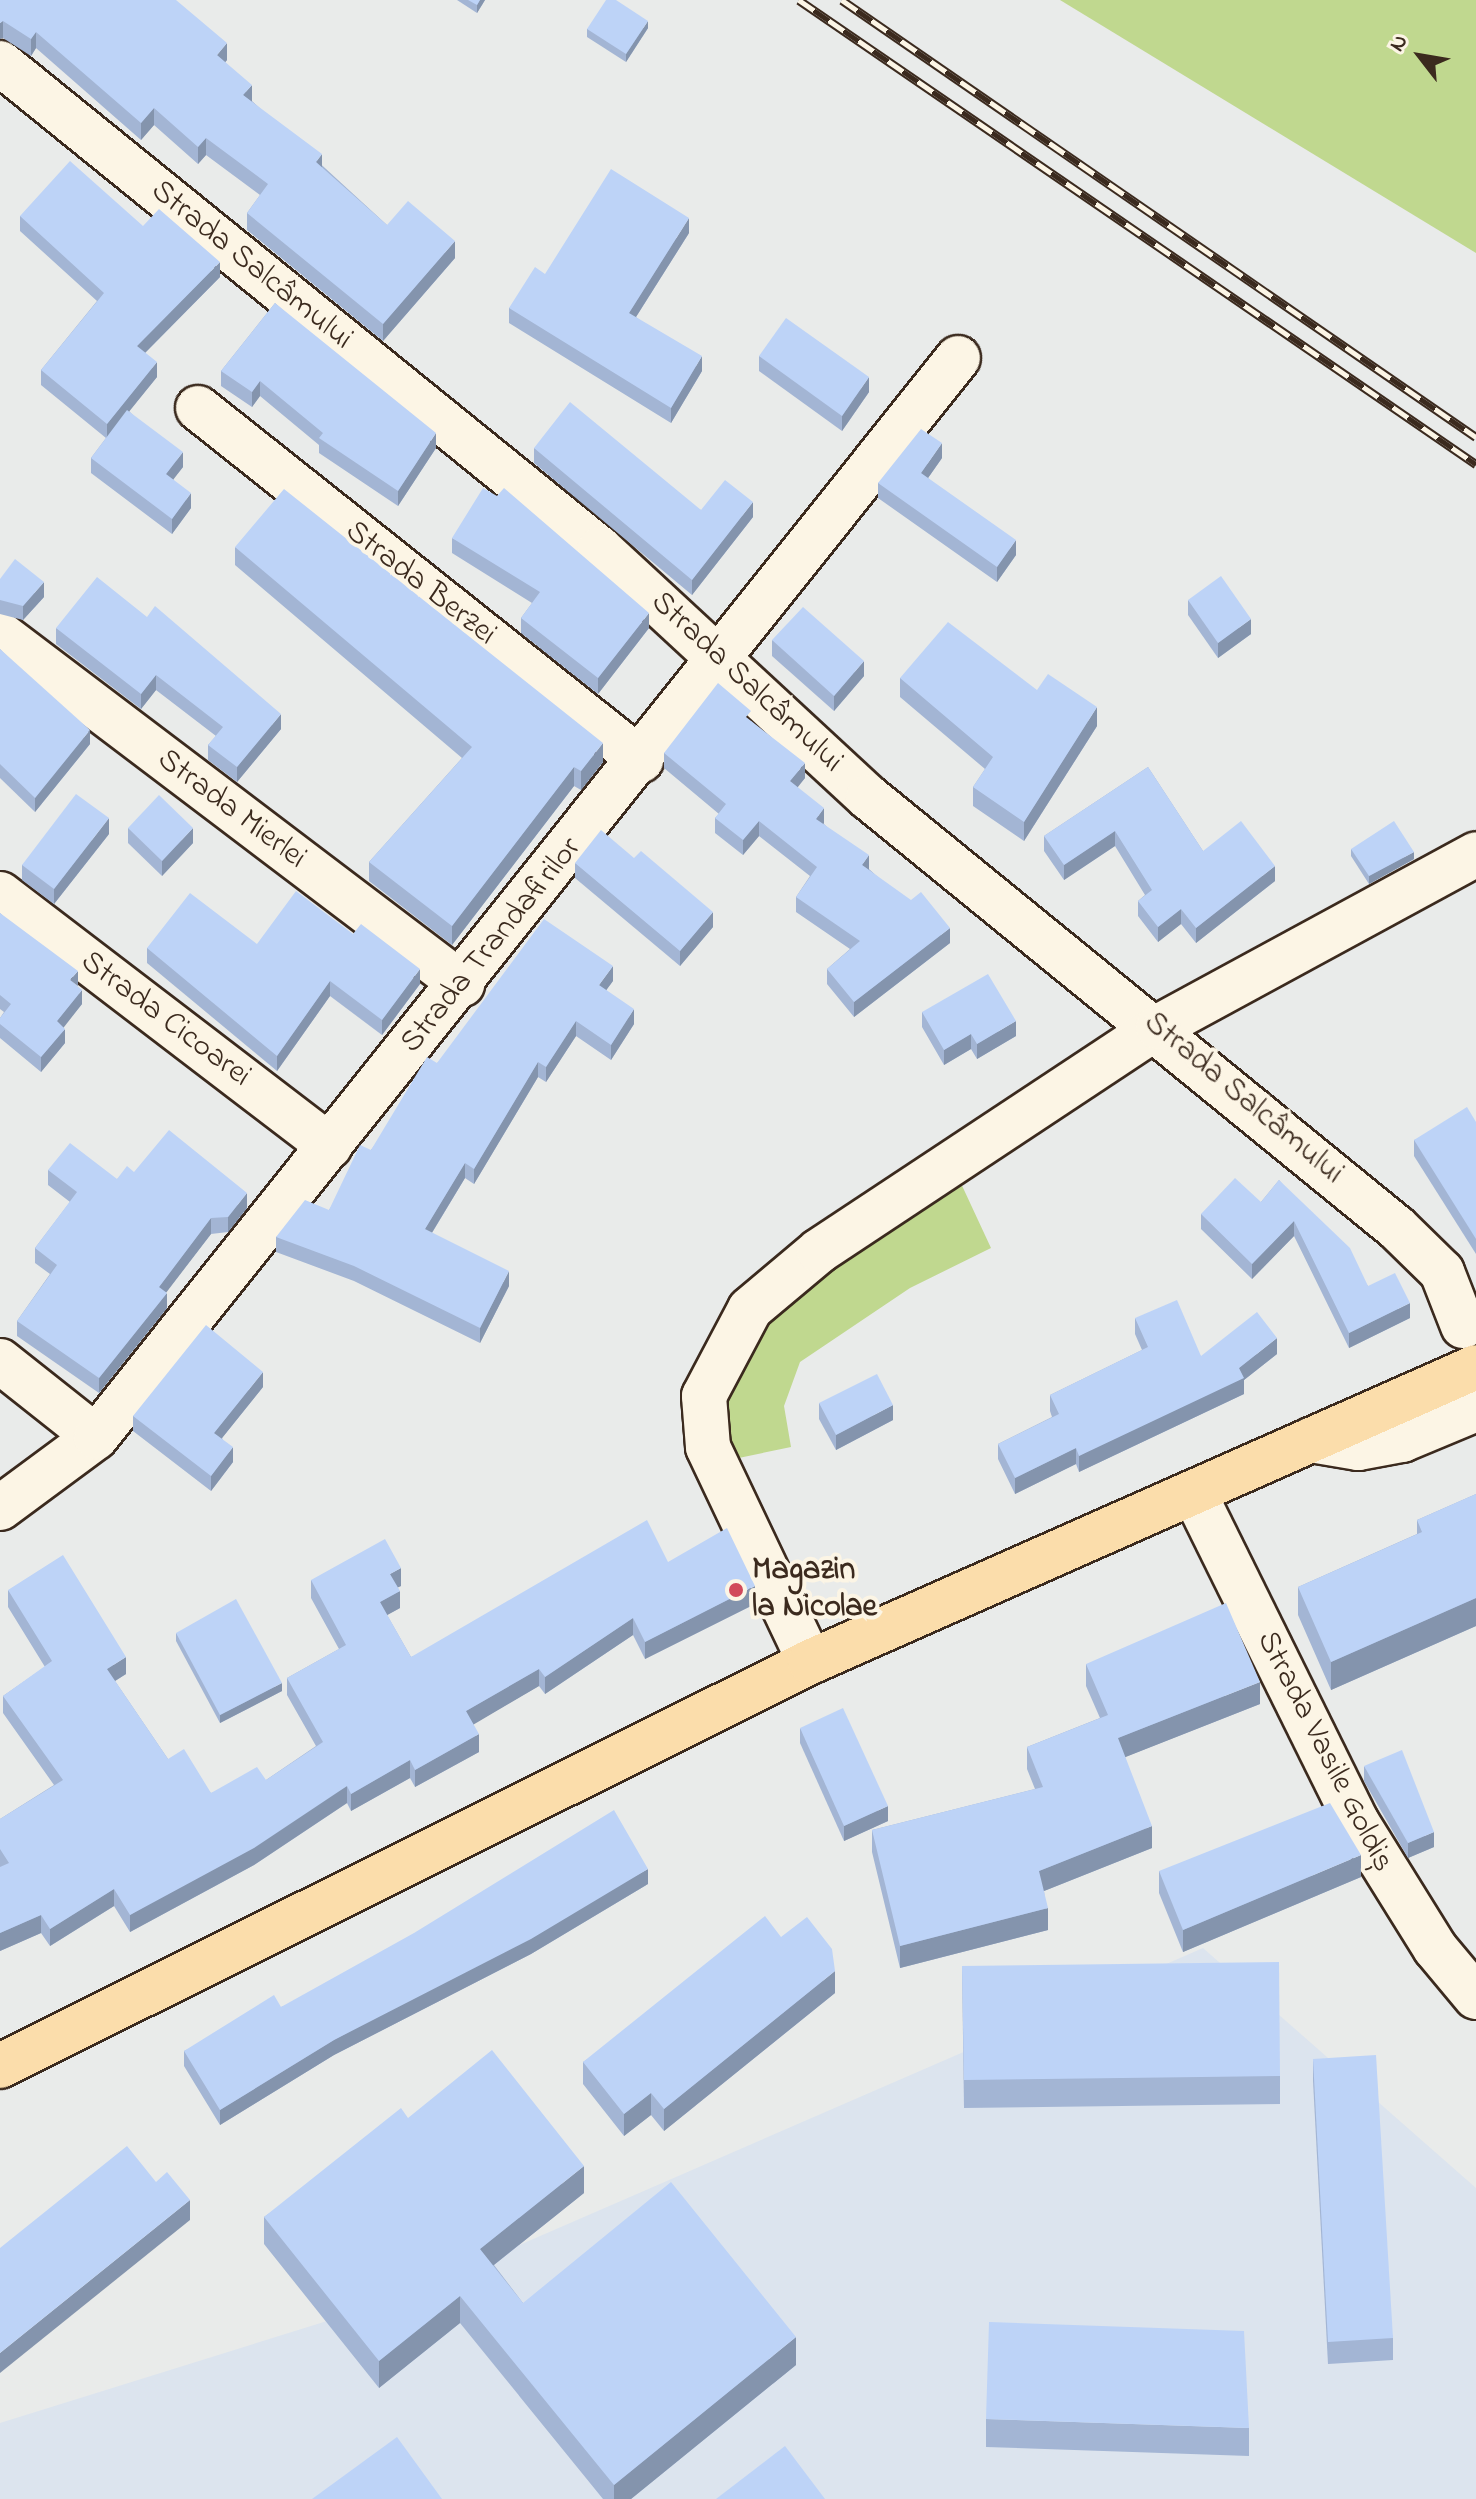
<!DOCTYPE html>
<html>
<head>
<meta charset="utf-8">
<style>
  body { margin:0 }
  #map { position:relative; width:1476px; height:2499px; overflow:hidden; background:#e9ebea; font-family:"Indie Flower",sans-serif }
  div>[style] { position:absolute }
  .built>* { inset:0; background:#dce4ee }
  .green>* { inset:0; background:#c0d88f }
  .roads { filter:drop-shadow(2px 0 #3b2a1e) drop-shadow(-2px 0 #3b2a1e) drop-shadow(0 2px #3b2a1e) drop-shadow(0 -2px #3b2a1e) }
  .street>* { height:44px; margin:-22px; padding:0 22px; transform-origin:22px; border-radius:22px; background:#fcf5e5 }
  .primary>* { height:44px; margin:-22px; padding:0 22px; transform-origin:22px; border-radius:22px; background:#fbddab }
  .rail>* { height:9px; margin-top:-4.5px; transform-origin:0; background:repeating-linear-gradient(90deg,#fcf5e5 0 18px,#3b2a1e 0 36px); box-sizing:border-box; border-block:2px solid #3b2a1e }
  .wall>* { inset:0; background:#a3b5d4 }
  .shaded-wall>* { inset:0; background:#8494ad }
  .building>* { inset:0; background:#bdd3f7 }
  .dots>* { width:22px; height:22px; translate:-50% -50%; box-sizing:border-box; border:4px solid #fcf5e5; border-radius:50% }
  span { translate:-50% -50%; white-space:nowrap; text-align:center; line-height:1.15; -webkit-text-stroke:8px #fcf5e5; paint-order:stroke }
  .street-label { font-size:32px; color:#3b2a1e }
  .poi-label { font-size:32px; color:#3b2a1e; font-weight:700 }
  .left { translate:0 -50%; text-align:left }
  .north { position:absolute; left:1380px; top:16px; width:80px; height:80px; -webkit-text-stroke:6px #fcf5e5; paint-order:stroke; rotate:301deg; font-size:22px; font-weight:700; line-height:32px; text-align:center; color:#3b2a1e }
  .north::after { content:''; display:block; margin:auto; width:28px; height:36px; background:#3b2a1e; clip-path:polygon(50% 0,100% 100%,50% 72%,0 100%) }
</style>
</head>
<body>
<div id="map">
  <div class="built">
    <i style="clip-path:polygon(1203px 1948px,1476px 2188px,1476px 2499px,0 2499px,0 2423px,388px 2302px)"></i>
  </div>
  <div class="green">
    <i style="clip-path:polygon(1060px 0,1476px 0,1476px 253px)"></i>
    <i style="clip-path:polygon(958px 1177px,991px 1248px,910px 1288px,800px 1362px,784px 1406px,791px 1447px,729px 1460px,722px 1388px,754px 1330px,795px 1287px)"></i>
  </div>
  <div class="roads">
    <div class="street">
      <i style="left:0;top:63px;width:772px;rotate:39.01deg"></i>
      <i style="left:600px;top:549px;width:365px;rotate:42.8deg"></i>
      <i style="left:868px;top:797px;width:682px;rotate:39.17deg"></i>
      <i style="left:1397px;top:1228px;width:63px;rotate:44.4deg"></i>
      <i style="left:1442px;top:1272px;width:58px;rotate:68.7deg"></i>
      <i style="left:198px;top:408px;width:566px;rotate:38.47deg"></i>
      <i style="left:0;top:634px;width:580px;rotate:37.15deg"></i>
      <i style="left:0;top:894px;width:415px;rotate:37.4deg"></i>
      <i style="left:0;top:1361px;width:122px;rotate:38.4deg"></i>
      <i style="left:1311px;top:1440px;width:48px;rotate:9.7deg"></i>
      <i style="left:1358px;top:1448px;width:45px;rotate:-10.3deg"></i>
      <i style="left:1402px;top:1440px;width:80px;rotate:-22.7deg"></i>
      <i style="left:1194px;top:1493px;width:366px;rotate:63.7deg"></i>
      <i style="left:1356px;top:1821px;width:150px;rotate:58.1deg"></i>
      <i style="left:1435px;top:1948px;width:64px;rotate:50.1deg"></i>
      <i style="left:0;top:1508px;width:119px;rotate:-36.5deg"></i>
      <i style="left:96px;top:1437px;width:1381px;rotate:-51.38deg"></i>
      <i style="left:810px;top:1662px;width:238px;rotate:-115.4deg"></i>
      <i style="left:708px;top:1447px;width:51px;rotate:-94.5deg"></i>
      <i style="left:704px;top:1396px;width:98px;rotate:-62.1deg"></i>
      <i style="left:750px;top:1309px;width:90px;rotate:-40deg"></i>
      <i style="left:819px;top:1251px;width:406px;rotate:-33.5deg"></i>
      <i style="left:1158px;top:1027px;width:362px;rotate:-28.5deg"></i>
    </div>
    <div class="primary">
      <i style="left:0;top:2066px;width:905px;rotate:-26.51deg"></i>
      <i style="left:810px;top:1662px;width:728px;rotate:-23.89deg"></i>
    </div>
  </div>
  <div class="rail">
    <i style="left:799px;top:0;width:821px;rotate:34.43deg"></i>
    <i style="left:842px;top:0;width:770px;rotate:34.58deg"></i>
  </div>
  <div class="wall">
    <i style="clip-path:polygon(0 0,227px 60px,225px 62px,252px 101px,387px 225px,455px 258px,383px 341px,247px 230px,247px 213px,260px 195px,206px 155px,198px 164px,154px 125px,141px 140px,36px 48px,31px 56px,3px 38px)"></i>
    <i style="clip-path:polygon(457px 0,485px 0,477px 13px)"></i>
    <i style="clip-path:polygon(648px 28px,626px 62px,587px 37px,587px 29px)"></i>
    <i style="clip-path:polygon(20px 216px,143px 226px,220px 277px,145px 353px,157px 377px,129px 411px,183px 467px,173px 479px,191px 508px,172px 534px,91px 473px,91px 458px,106px 438px,41px 385px,41px 370px,97px 301px,20px 231px)"></i>
    <i style="clip-path:polygon(689px 233px,636px 317px,702px 371px,671px 423px,509px 323px,509px 308px)"></i>
    <i style="clip-path:polygon(275px 303px,436px 448px,398px 506px,319px 453px,319px 445px,260px 396px,252px 407px,221px 386px,221px 371px)"></i>
    <i style="clip-path:polygon(759px 356px,869px 392px,842px 431px,759px 371px)"></i>
    <i style="clip-path:polygon(534px 448px,701px 510px,753px 517px,692px 595px,534px 463px)"></i>
    <i style="clip-path:polygon(942px 458px,928px 478px,1016px 555px,997px 582px,878px 498px,878px 483px)"></i>
    <i style="clip-path:polygon(452px 538px,649px 628px,598px 694px,521px 633px,521px 618px,532px 603px,452px 553px)"></i>
    <i style="clip-path:polygon(235px 547px,603px 762px,581px 790px,574px 786px,452px 945px,369px 881px,369px 862px,462px 758px,235px 565px)"></i>
    <i style="clip-path:polygon(0 579px,44px 597px,23px 620px,0 614px)"></i>
    <i style="clip-path:polygon(1188px 600px,1251px 634px,1218px 658px,1188px 615px)"></i>
    <i style="clip-path:polygon(56px 628px,281px 729px,237px 782px,208px 760px,208px 745px,216px 736px,156px 690px,141px 709px,56px 644px)"></i>
    <i style="clip-path:polygon(772px 640px,864px 676px,834px 711px,772px 656px)"></i>
    <i style="clip-path:polygon(0 649px,90px 744px,35px 812px,0 778px)"></i>
    <i style="clip-path:polygon(900px 678px,1037px 690px,1097px 726px,1024px 841px,973px 806px,973px 787px,985px 769px,900px 697px)"></i>
    <i style="clip-path:polygon(751px 721px,805px 778px,797px 787px,824px 824px,869px 869px,950px 943px,854px 1017px,827px 984px,827px 969px,850px 949px,796px 912px,796px 897px,810px 876px,759px 836px,743px 855px,715px 833px,715px 818px,719px 814px,664px 768px,664px 753px)"></i>
    <i style="clip-path:polygon(1148px 767px,1203px 851px,1275px 881px,1196px 943px,1181px 924px,1158px 942px,1138px 916px,1138px 901px,1145px 895px,1115px 846px,1064px 880px,1044px 851px,1044px 836px)"></i>
    <i style="clip-path:polygon(128px 828px,193px 843px,162px 876px,128px 843px)"></i>
    <i style="clip-path:polygon(109px 834px,54px 904px,22px 880px,22px 865px)"></i>
    <i style="clip-path:polygon(1351px 849px,1414px 859px,1369px 884px,1351px 856px)"></i>
    <i style="clip-path:polygon(575px 863px,713px 927px,680px 966px,575px 878px)"></i>
    <i style="clip-path:polygon(0 913px,77px 986px,82px 1004px,63px 1027px,65px 1043px,41px 1072px,0 1038px,0 1018px,4px 1012px,0 1009px)"></i>
    <i style="clip-path:polygon(353px 934px,420px 984px,382px 1035px,330px 996px,277px 1071px,147px 963px,147px 948px,257px 944px)"></i>
    <i style="clip-path:polygon(613px 981px,606px 990px,634px 1024px,611px 1060px,576px 1036px,546px 1082px,538px 1077px,474px 1184px,465px 1178px,432px 1233px,509px 1286px,480px 1343px,354px 1281px,276px 1252px,276px 1237px,329px 1210px,371px 1150px,437px 1063px)"></i>
    <i style="clip-path:polygon(922px 1012px,1016px 1036px,977px 1059px,971px 1049px,944px 1065px,922px 1027px)"></i>
    <i style="clip-path:polygon(1476px 1122px,1476px 1254px,1414px 1156px,1414px 1140px)"></i>
    <i style="clip-path:polygon(48px 1170px,117px 1179px,134px 1172px,247px 1208px,228px 1232px,211px 1234px,166px 1292px,167px 1308px,99px 1393px,17px 1336px,17px 1321px,50px 1274px,35px 1263px,35px 1248px,70px 1202px,48px 1185px)"></i>
    <i style="clip-path:polygon(1279px 1180px,1368px 1286px,1410px 1318px,1349px 1348px,1294px 1236px,1252px 1279px,1201px 1229px,1201px 1214px,1261px 1202px)"></i>
    <i style="clip-path:polygon(1135px 1318px,1201px 1356px,1277px 1354px,1244px 1380px,1244px 1394px,1079px 1472px,1076px 1464px,1015px 1494px,998px 1459px,998px 1444px,1052px 1417px,1050px 1411px,1050px 1395px,1142px 1350px,1135px 1334px)"></i>
    <i style="clip-path:polygon(263px 1387px,222px 1438px,233px 1462px,211px 1491px,133px 1431px,133px 1416px)"></i>
    <i style="clip-path:polygon(819px 1403px,893px 1420px,836px 1450px,819px 1419px)"></i>
    <i style="clip-path:polygon(1476px 1494px,1476px 1626px,1331px 1690px,1298px 1615px,1298px 1587px,1417px 1534px,1417px 1520px)"></i>
    <i style="clip-path:polygon(668px 1562px,755px 1604px,645px 1659px,633px 1635px,545px 1694px,539px 1686px,473px 1724px,479px 1752px,415px 1787px,410px 1778px,351px 1811px,347px 1803px,254px 1865px,130px 1932px,114px 1906px,50px 1946px,41px 1933px,0 1951px,0 1819px,54px 1785px,3px 1713px,3px 1696px,45px 1667px,8px 1607px,8px 1590px,126px 1674px,115px 1681px,168px 1759px,211px 1793px,266px 1780px,316px 1746px,287px 1695px,287px 1678px,339px 1649px,311px 1598px,311px 1580px,401px 1586px,398px 1587px,400px 1608px,387px 1615px,411px 1657px)"></i>
    <i style="clip-path:polygon(176px 1633px,282px 1691px,220px 1723px,176px 1641px)"></i>
    <i style="clip-path:polygon(1086px 1664px,1260px 1704px,1125px 1757px,1152px 1848px,1044px 1891px,1048px 1930px,900px 1968px,872px 1852px,872px 1830px,1035px 1789px,1027px 1769px,1027px 1747px,1100px 1718px,1086px 1686px)"></i>
    <i style="clip-path:polygon(800px 1728px,888px 1821px,844px 1841px,800px 1743px)"></i>
    <i style="clip-path:polygon(1364px 1766px,1434px 1847px,1408px 1858px,1364px 1781px)"></i>
    <i style="clip-path:polygon(1159px 1871px,1361px 1877px,1183px 1952px,1159px 1893px)"></i>
    <i style="clip-path:polygon(648px 1884px,531px 1954px,334px 2055px,220px 2125px,184px 2066px,184px 2051px,281px 2007px)"></i>
    <i style="clip-path:polygon(781px 1937px,835px 1993px,664px 2131px,651px 2115px,624px 2136px,583px 2084px,583px 2062px)"></i>
    <i style="clip-path:polygon(962px 1966px,1280px 2076px,1280px 2104px,964px 2108px)"></i>
    <i style="clip-path:polygon(1313px 2059px,1393px 2338px,1393px 2360px,1328px 2364px,1313px 2081px)"></i>
    <i style="clip-path:polygon(408px 2118px,584px 2193px,494px 2265px,523px 2303px,796px 2365px,631px 2499px,603px 2499px,460px 2323px,379px 2388px,264px 2244px,264px 2217px)"></i>
    <i style="clip-path:polygon(986px 2419px,1249px 2428px,1249px 2456px,986px 2447px)"></i>
  </div>
  <div class="shaded-wall">
    <i style="clip-path:polygon(480px 0,485px 0,477px 13px,477px 5px)"></i>
    <i style="clip-path:polygon(3px 21px,3px 38px,0 39px,0 23px)"></i>
    <i style="clip-path:polygon(648px 21px,648px 28px,626px 62px,626px 54px)"></i>
    <i style="clip-path:polygon(36px 32px,36px 48px,31px 56px,31px 39px)"></i>
    <i style="clip-path:polygon(227px 43px,227px 60px,217px 72px,217px 55px)"></i>
    <i style="clip-path:polygon(252px 85px,252px 102px,243px 95px)"></i>
    <i style="clip-path:polygon(154px 108px,154px 125px,141px 140px,141px 123px)"></i>
    <i style="clip-path:polygon(206px 138px,206px 155px,198px 164px,198px 147px)"></i>
    <i style="clip-path:polygon(322px 154px,322px 170px,316px 162px)"></i>
    <i style="clip-path:polygon(689px 218px,689px 233px,629px 328px,629px 313px)"></i>
    <i style="clip-path:polygon(455px 241px,455px 258px,383px 341px,383px 324px)"></i>
    <i style="clip-path:polygon(220px 262px,220px 277px,137px 361px,137px 346px)"></i>
    <i style="clip-path:polygon(702px 356px,702px 371px,671px 423px,671px 408px)"></i>
    <i style="clip-path:polygon(157px 362px,157px 377px,107px 439px,107px 424px)"></i>
    <i style="clip-path:polygon(869px 377px,869px 392px,842px 431px,842px 416px)"></i>
    <i style="clip-path:polygon(260px 381px,260px 396px,252px 407px,252px 392px)"></i>
    <i style="clip-path:polygon(436px 433px,436px 448px,398px 506px,398px 491px)"></i>
    <i style="clip-path:polygon(942px 443px,942px 458px,921px 488px,921px 473px)"></i>
    <i style="clip-path:polygon(183px 452px,183px 467px,166px 489px,166px 474px)"></i>
    <i style="clip-path:polygon(191px 493px,191px 508px,172px 534px,172px 519px)"></i>
    <i style="clip-path:polygon(753px 502px,753px 517px,692px 595px,692px 580px)"></i>
    <i style="clip-path:polygon(1016px 540px,1016px 555px,997px 582px,997px 567px)"></i>
    <i style="clip-path:polygon(44px 582px,44px 597px,23px 620px,23px 606px)"></i>
    <i style="clip-path:polygon(649px 613px,649px 628px,598px 694px,598px 678px)"></i>
    <i style="clip-path:polygon(1251px 619px,1251px 634px,1218px 658px,1218px 643px)"></i>
    <i style="clip-path:polygon(864px 661px,864px 676px,834px 711px,834px 696px)"></i>
    <i style="clip-path:polygon(156px 675px,156px 690px,141px 709px,141px 694px)"></i>
    <i style="clip-path:polygon(1097px 707px,1097px 726px,1024px 841px,1024px 822px)"></i>
    <i style="clip-path:polygon(281px 714px,281px 729px,237px 782px,237px 767px)"></i>
    <i style="clip-path:polygon(90px 730px,90px 744px,35px 812px,35px 798px)"></i>
    <i style="clip-path:polygon(603px 743px,603px 762px,581px 790px,581px 771px)"></i>
    <i style="clip-path:polygon(805px 763px,805px 778px,790px 797px,790px 781px)"></i>
    <i style="clip-path:polygon(574px 767px,574px 786px,452px 945px,452px 926px)"></i>
    <i style="clip-path:polygon(824px 808px,824px 823px,816px 834px,816px 819px)"></i>
    <i style="clip-path:polygon(109px 818px,109px 834px,54px 904px,54px 889px)"></i>
    <i style="clip-path:polygon(759px 821px,759px 836px,743px 855px,743px 840px)"></i>
    <i style="clip-path:polygon(193px 828px,193px 843px,162px 876px,162px 861px)"></i>
    <i style="clip-path:polygon(1115px 831px,1115px 846px,1064px 880px,1064px 865px)"></i>
    <i style="clip-path:polygon(1414px 852px,1414px 859px,1369px 884px,1369px 876px)"></i>
    <i style="clip-path:polygon(869px 855px,869px 870px,862px 865px)"></i>
    <i style="clip-path:polygon(1275px 866px,1275px 881px,1196px 943px,1196px 928px)"></i>
    <i style="clip-path:polygon(1181px 909px,1181px 924px,1158px 942px,1158px 927px)"></i>
    <i style="clip-path:polygon(713px 912px,713px 927px,680px 966px,680px 951px)"></i>
    <i style="clip-path:polygon(950px 928px,950px 943px,854px 1017px,854px 1002px)"></i>
    <i style="clip-path:polygon(613px 966px,613px 981px,599px 1000px,599px 985px)"></i>
    <i style="clip-path:polygon(420px 969px,420px 984px,382px 1035px,382px 1020px)"></i>
    <i style="clip-path:polygon(78px 971px,78px 986px,70px 980px)"></i>
    <i style="clip-path:polygon(330px 981px,330px 996px,277px 1071px,277px 1056px)"></i>
    <i style="clip-path:polygon(82px 990px,82px 1004px,57px 1036px,57px 1021px)"></i>
    <i style="clip-path:polygon(634px 1009px,634px 1024px,611px 1060px,611px 1045px)"></i>
    <i style="clip-path:polygon(576px 1021px,576px 1036px,546px 1082px,546px 1067px)"></i>
    <i style="clip-path:polygon(1016px 1021px,1016px 1036px,977px 1059px,977px 1044px)"></i>
    <i style="clip-path:polygon(65px 1029px,65px 1043px,41px 1072px,41px 1057px)"></i>
    <i style="clip-path:polygon(971px 1034px,971px 1049px,944px 1065px,944px 1050px)"></i>
    <i style="clip-path:polygon(538px 1062px,538px 1077px,474px 1184px,474px 1169px)"></i>
    <i style="clip-path:polygon(465px 1163px,465px 1178px,425px 1244px,425px 1229px)"></i>
    <i style="clip-path:polygon(247px 1193px,247px 1208px,228px 1232px,228px 1217px)"></i>
    <i style="clip-path:polygon(211px 1218px,211px 1234px,159px 1302px,159px 1287px)"></i>
    <i style="clip-path:polygon(1294px 1221px,1294px 1236px,1252px 1279px,1252px 1264px)"></i>
    <i style="clip-path:polygon(509px 1271px,509px 1286px,480px 1343px,480px 1328px)"></i>
    <i style="clip-path:polygon(167px 1293px,167px 1308px,99px 1393px,99px 1378px)"></i>
    <i style="clip-path:polygon(1410px 1303px,1410px 1318px,1349px 1348px,1349px 1333px)"></i>
    <i style="clip-path:polygon(1277px 1338px,1277px 1354px,1244px 1380px,1244px 1394px,1079px 1472px,1079px 1456px,1239px 1368px)"></i>
    <i style="clip-path:polygon(263px 1372px,263px 1387px,214px 1448px,214px 1433px)"></i>
    <i style="clip-path:polygon(893px 1405px,893px 1420px,836px 1450px,836px 1435px)"></i>
    <i style="clip-path:polygon(233px 1447px,233px 1462px,211px 1491px,211px 1476px)"></i>
    <i style="clip-path:polygon(1076px 1448px,1076px 1464px,1015px 1494px,1015px 1478px)"></i>
    <i style="clip-path:polygon(401px 1568px,401px 1586px,390px 1591px,390px 1574px)"></i>
    <i style="clip-path:polygon(755px 1586px,755px 1604px,645px 1659px,645px 1642px)"></i>
    <i style="clip-path:polygon(400px 1591px,400px 1608px,380px 1619px,380px 1602px)"></i>
    <i style="clip-path:polygon(1476px 1598px,1476px 1626px,1331px 1690px,1331px 1662px)"></i>
    <i style="clip-path:polygon(633px 1618px,633px 1635px,545px 1694px,545px 1677px)"></i>
    <i style="clip-path:polygon(126px 1657px,126px 1674px,107px 1686px,107px 1669px)"></i>
    <i style="clip-path:polygon(539px 1669px,539px 1686px,466px 1729px,466px 1711px)"></i>
    <i style="clip-path:polygon(1260px 1682px,1260px 1704px,1118px 1760px,1118px 1738px)"></i>
    <i style="clip-path:polygon(282px 1683px,282px 1691px,220px 1723px,220px 1715px)"></i>
    <i style="clip-path:polygon(479px 1734px,479px 1752px,415px 1787px,415px 1770px)"></i>
    <i style="clip-path:polygon(410px 1760px,410px 1778px,351px 1811px,351px 1794px)"></i>
    <i style="clip-path:polygon(347px 1786px,347px 1803px,254px 1865px,130px 1932px,130px 1915px)"></i>
    <i style="clip-path:polygon(888px 1806px,888px 1821px,844px 1841px,844px 1826px)"></i>
    <i style="clip-path:polygon(1152px 1826px,1152px 1848px,1039px 1893px,1039px 1871px)"></i>
    <i style="clip-path:polygon(1434px 1832px,1434px 1847px,1408px 1858px,1408px 1843px)"></i>
    <i style="clip-path:polygon(1361px 1855px,1361px 1877px,1183px 1952px,1183px 1930px)"></i>
    <i style="clip-path:polygon(648px 1869px,648px 1884px,531px 1954px,334px 2055px,220px 2125px,220px 2110px,334px 2040px)"></i>
    <i style="clip-path:polygon(114px 1889px,114px 1906px,50px 1946px,50px 1929px)"></i>
    <i style="clip-path:polygon(1048px 1908px,1048px 1930px,900px 1968px,900px 1946px)"></i>
    <i style="clip-path:polygon(41px 1915px,41px 1933px,0 1951px,0 1933px)"></i>
    <i style="clip-path:polygon(835px 1971px,835px 1993px,664px 2131px,664px 2109px)"></i>
    <i style="clip-path:polygon(651px 2093px,651px 2115px,624px 2136px,624px 2114px)"></i>
    <i style="clip-path:polygon(584px 2166px,584px 2193px,480px 2276px,480px 2249px)"></i>
    <i style="clip-path:polygon(190px 2200px,190px 2220px,0 2373px,0 2353px)"></i>
    <i style="clip-path:polygon(460px 2296px,460px 2323px,379px 2388px,379px 2361px)"></i>
    <i style="clip-path:polygon(796px 2337px,796px 2365px,631px 2499px,614px 2499px,614px 2485px)"></i>
  </div>
  <div class="building">
    <i style="clip-path:polygon(0 0,176px 0,227px 43px,217px 55px,252px 85px,243px 95px,322px 154px,316px 162px,387px 225px,408px 201px,455px 241px,383px 324px,247px 213px,268px 184px,206px 138px,198px 147px,154px 108px,141px 123px,36px 32px,31px 39px,3px 21px,0 23px)"></i>
    <i style="clip-path:polygon(468px 0,480px 0,477px 5px)"></i>
    <i style="clip-path:polygon(606px 0,616px 0,648px 21px,626px 54px,587px 29px)"></i>
    <i style="clip-path:polygon(70px 161px,143px 226px,159px 209px,220px 262px,137px 346px,157px 362px,107px 424px,41px 370px,104px 293px,20px 216px)"></i>
    <i style="clip-path:polygon(611px 169px,689px 218px,629px 313px,702px 356px,671px 408px,509px 308px,535px 267px,545px 274px)"></i>
    <i style="clip-path:polygon(275px 303px,436px 433px,398px 491px,319px 438px,323px 433px,260px 381px,252px 392px,221px 371px)"></i>
    <i style="clip-path:polygon(786px 318px,869px 377px,842px 416px,759px 356px)"></i>
    <i style="clip-path:polygon(570px 402px,701px 510px,725px 480px,753px 502px,692px 580px,534px 448px)"></i>
    <i style="clip-path:polygon(127px 410px,183px 452px,166px 474px,191px 493px,172px 519px,91px 458px)"></i>
    <i style="clip-path:polygon(921px 429px,942px 443px,921px 473px,1016px 540px,997px 567px,878px 483px)"></i>
    <i style="clip-path:polygon(483px 488px,497px 496px,504px 488px,649px 613px,598px 678px,521px 618px,540px 592px,452px 538px)"></i>
    <i style="clip-path:polygon(284px 489px,603px 743px,581px 771px,574px 767px,452px 926px,369px 862px,472px 747px,235px 547px)"></i>
    <i style="clip-path:polygon(15px 559px,44px 582px,23px 606px,0 600px,0 579px)"></i>
    <i style="clip-path:polygon(1221px 576px,1251px 619px,1218px 643px,1188px 600px)"></i>
    <i style="clip-path:polygon(97px 577px,147px 617px,155px 606px,281px 714px,237px 767px,208px 745px,223px 727px,156px 675px,141px 694px,56px 628px)"></i>
    <i style="clip-path:polygon(803px 607px,864px 661px,834px 696px,772px 640px)"></i>
    <i style="clip-path:polygon(948px 622px,1037px 690px,1048px 674px,1097px 707px,1024px 822px,973px 787px,993px 757px,900px 678px)"></i>
    <i style="clip-path:polygon(0 649px,90px 730px,35px 798px,0 764px)"></i>
    <i style="clip-path:polygon(718px 683px,751px 711px,746px 717px,805px 763px,790px 781px,824px 808px,816px 819px,869px 855px,862px 865px,911px 900px,921px 892px,950px 928px,854px 1002px,827px 969px,860px 941px,796px 897px,817px 867px,759px 821px,743px 840px,715px 818px,726px 804px,664px 753px)"></i>
    <i style="clip-path:polygon(1148px 767px,1203px 851px,1241px 821px,1275px 866px,1196px 928px,1181px 909px,1158px 927px,1138px 901px,1152px 890px,1115px 831px,1064px 865px,1044px 836px)"></i>
    <i style="clip-path:polygon(76px 794px,109px 818px,54px 889px,22px 865px)"></i>
    <i style="clip-path:polygon(159px 795px,193px 828px,162px 861px,128px 828px)"></i>
    <i style="clip-path:polygon(1394px 821px,1414px 852px,1369px 876px,1351px 849px)"></i>
    <i style="clip-path:polygon(601px 830px,634px 858px,641px 851px,713px 912px,680px 951px,575px 863px)"></i>
    <i style="clip-path:polygon(296px 891px,353px 934px,361px 924px,420px 969px,382px 1020px,330px 981px,277px 1056px,147px 948px,190px 893px,257px 944px)"></i>
    <i style="clip-path:polygon(0 913px,78px 971px,70px 980px,82px 990px,57px 1021px,65px 1029px,41px 1057px,0 1024px,0 1018px,11px 1004px,0 995px)"></i>
    <i style="clip-path:polygon(544px 919px,613px 966px,599px 985px,634px 1009px,611px 1045px,576px 1021px,546px 1067px,538px 1062px,474px 1169px,465px 1163px,425px 1229px,509px 1271px,480px 1328px,354px 1266px,276px 1237px,305px 1200px,329px 1210px,360px 1145px,371px 1150px,427px 1057px,437px 1063px)"></i>
    <i style="clip-path:polygon(988px 974px,1016px 1021px,977px 1044px,971px 1034px,944px 1050px,922px 1012px)"></i>
    <i style="clip-path:polygon(1467px 1107px,1476px 1122px,1476px 1239px,1414px 1140px)"></i>
    <i style="clip-path:polygon(169px 1130px,247px 1193px,228px 1217px,211px 1218px,159px 1287px,167px 1293px,99px 1378px,17px 1321px,57px 1265px,35px 1248px,77px 1192px,48px 1170px,70px 1143px,117px 1179px,127px 1166px,134px 1172px)"></i>
    <i style="clip-path:polygon(1235px 1178px,1261px 1202px,1279px 1180px,1350px 1248px,1368px 1286px,1395px 1273px,1410px 1303px,1349px 1333px,1294px 1221px,1252px 1264px,1201px 1214px)"></i>
    <i style="clip-path:polygon(1177px 1300px,1201px 1356px,1257px 1312px,1277px 1338px,1239px 1368px,1244px 1378px,1079px 1456px,1076px 1448px,1015px 1478px,998px 1444px,1059px 1414px,1050px 1395px,1148px 1347px,1135px 1318px)"></i>
    <i style="clip-path:polygon(206px 1325px,263px 1372px,214px 1433px,233px 1447px,211px 1476px,133px 1416px)"></i>
    <i style="clip-path:polygon(877px 1374px,893px 1405px,836px 1435px,819px 1403px)"></i>
    <i style="clip-path:polygon(1476px 1494px,1476px 1598px,1331px 1662px,1298px 1587px,1422px 1532px,1417px 1520px)"></i>
    <i style="clip-path:polygon(647px 1520px,668px 1562px,727px 1528px,755px 1586px,645px 1642px,633px 1618px,545px 1677px,539px 1669px,466px 1711px,479px 1734px,415px 1770px,410px 1760px,351px 1794px,347px 1786px,254px 1848px,130px 1915px,114px 1889px,50px 1929px,41px 1915px,0 1933px,0 1867px,9px 1863px,0 1849px,0 1819px,63px 1780px,3px 1696px,52px 1661px,8px 1590px,63px 1555px,126px 1657px,107px 1669px,168px 1759px,184px 1749px,211px 1793px,257px 1767px,266px 1780px,323px 1742px,287px 1678px,346px 1645px,311px 1580px,385px 1539px,401px 1568px,390px 1574px,400px 1591px,380px 1602px,411px 1657px)"></i>
    <i style="clip-path:polygon(236px 1599px,282px 1683px,220px 1715px,176px 1633px)"></i>
    <i style="clip-path:polygon(1226px 1603px,1260px 1682px,1118px 1738px,1152px 1826px,1039px 1871px,1048px 1908px,900px 1946px,872px 1830px,1043px 1787px,1027px 1747px,1108px 1715px,1086px 1664px)"></i>
    <i style="clip-path:polygon(843px 1708px,888px 1806px,844px 1826px,800px 1728px)"></i>
    <i style="clip-path:polygon(1402px 1750px,1434px 1832px,1408px 1843px,1364px 1766px)"></i>
    <i style="clip-path:polygon(1330px 1803px,1361px 1855px,1183px 1930px,1159px 1871px)"></i>
    <i style="clip-path:polygon(614px 1810px,648px 1869px,531px 1939px,334px 2040px,220px 2110px,184px 2051px,274px 1995px,281px 2007px,414px 1933px)"></i>
    <i style="clip-path:polygon(765px 1916px,781px 1937px,807px 1917px,832px 1949px,835px 1971px,664px 2109px,651px 2093px,624px 2114px,583px 2062px)"></i>
    <i style="clip-path:polygon(1279px 1962px,1280px 2076px,964px 2080px,962px 1966px)"></i>
    <i style="clip-path:polygon(492px 2050px,584px 2166px,480px 2249px,523px 2303px,671px 2182px,796px 2337px,614px 2485px,460px 2296px,379px 2361px,264px 2217px,401px 2108px,408px 2118px)"></i>
    <i style="clip-path:polygon(1376px 2055px,1393px 2338px,1328px 2342px,1313px 2059px)"></i>
    <i style="clip-path:polygon(127px 2146px,156px 2182px,167px 2172px,190px 2200px,0 2353px,0 2248px)"></i>
    <i style="clip-path:polygon(989px 2322px,1244px 2331px,1249px 2428px,986px 2419px)"></i>
    <i style="clip-path:polygon(397px 2437px,442px 2499px,312px 2499px)"></i>
    <i style="clip-path:polygon(785px 2446px,825px 2499px,716px 2499px)"></i>
  </div>
  <div class="dots">
    <i style="left:736px;top:1590px;background:#d1495b"></i>
  </div>
  <div class="street-label">
    <span style="left:251px;top:266px;rotate:39deg">Strada Salcâmului</span>
    <span style="left:420px;top:584px;rotate:38deg">Strada Berzei</span>
    <span style="left:746px;top:683px;rotate:43deg">Strada Salcâmului</span>
    <span style="left:231px;top:810px;rotate:37deg">Strada Mierlei</span>
    <span style="left:492px;top:946px;rotate:-51deg">Strada Trandafirilor</span>
    <span style="left:165px;top:1020px;rotate:37deg">Strada Cicoarei</span>
    <span style="left:1243px;top:1099px;rotate:40deg">Strada Salcâmului</span>
    <span style="left:1324px;top:1752px;rotate:63deg">Strada Vasile Goldiș</span>
  </div>
  <div class="poi-label">
    <span class="left" style="left:752px;top:1590px">Magazin<br>la Nicolae</span>
  </div>
  <div class="north">N</div>
</div>
</body>
</html>
